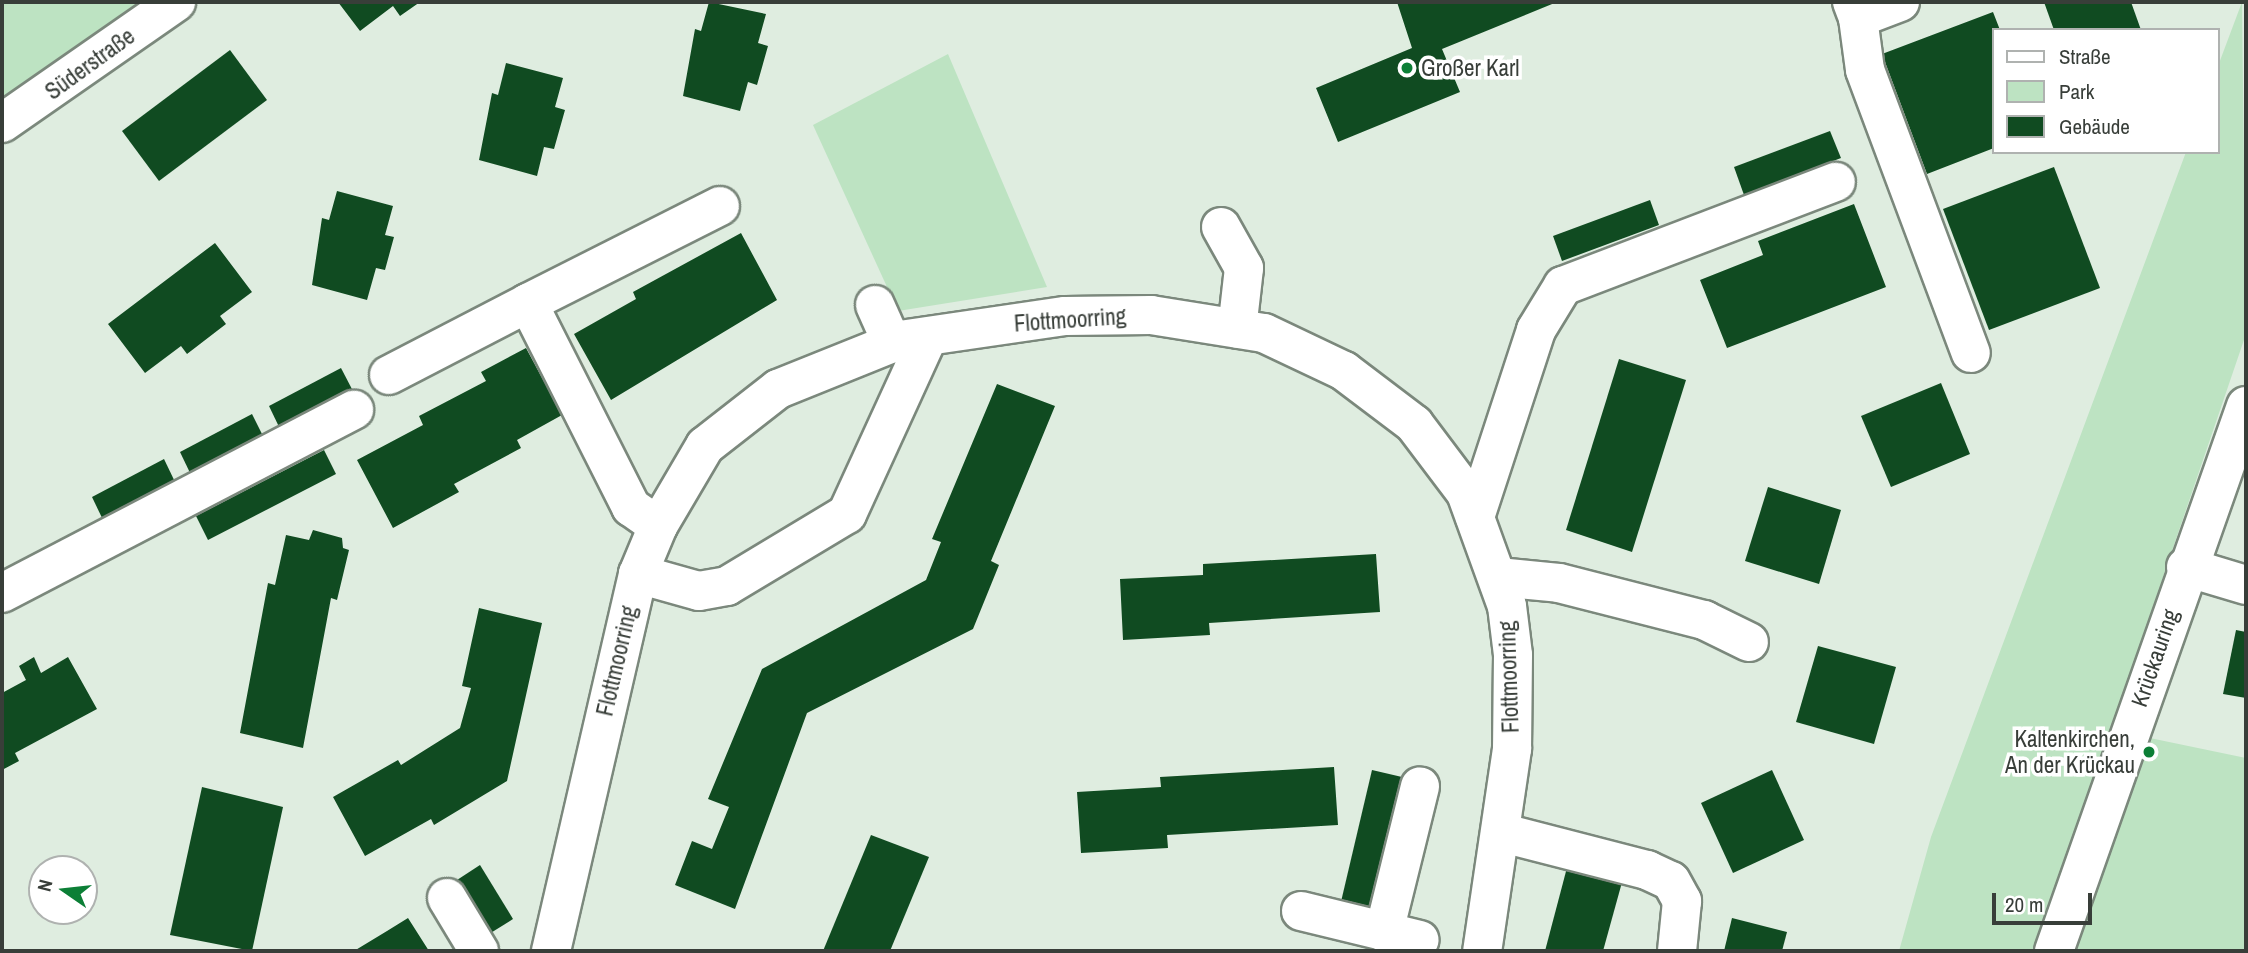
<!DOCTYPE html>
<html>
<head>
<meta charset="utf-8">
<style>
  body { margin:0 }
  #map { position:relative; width:2248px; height:953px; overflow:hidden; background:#dfede0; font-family:"Archivo Narrow",sans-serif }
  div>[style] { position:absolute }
  .green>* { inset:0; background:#bde3c2 }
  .building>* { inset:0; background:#104b21 }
  .roads { filter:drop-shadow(2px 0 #7b887c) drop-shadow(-2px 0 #7b887c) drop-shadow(0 2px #7b887c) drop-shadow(0 -2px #7b887c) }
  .minor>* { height:38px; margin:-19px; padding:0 19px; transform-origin:19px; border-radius:19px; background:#fff }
  .dots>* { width:19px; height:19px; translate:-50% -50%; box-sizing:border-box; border:4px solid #fff; border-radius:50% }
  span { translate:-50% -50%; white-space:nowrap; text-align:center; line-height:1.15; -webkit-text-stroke:7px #fff; paint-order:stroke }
  .street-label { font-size:23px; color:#383e39 }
  .poi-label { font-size:23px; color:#383e39 }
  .left { translate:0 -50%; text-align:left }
  .right { translate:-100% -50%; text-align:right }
  .frame { position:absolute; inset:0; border:4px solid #383e39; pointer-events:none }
  .legend { position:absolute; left:1992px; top:28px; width:228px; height:126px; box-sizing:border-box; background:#fff; border:2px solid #afb2b0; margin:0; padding:9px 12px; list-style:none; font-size:21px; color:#383e39 }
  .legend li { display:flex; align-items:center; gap:14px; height:35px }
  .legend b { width:35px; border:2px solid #afb2b0 }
  .north { position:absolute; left:28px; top:855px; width:70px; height:70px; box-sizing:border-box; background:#fff; border:2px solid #afb2b0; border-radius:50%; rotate:284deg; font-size:19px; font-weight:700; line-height:28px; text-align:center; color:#383e39 }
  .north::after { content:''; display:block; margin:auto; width:24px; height:32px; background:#0c7f36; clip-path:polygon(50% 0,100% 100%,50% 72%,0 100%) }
  .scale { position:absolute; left:1992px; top:893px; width:100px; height:32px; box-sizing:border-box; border:4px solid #383e39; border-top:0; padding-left:9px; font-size:21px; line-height:24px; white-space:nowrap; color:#383e39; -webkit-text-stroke:5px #fff; paint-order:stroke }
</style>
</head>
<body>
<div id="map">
  <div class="green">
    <i style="clip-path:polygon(2px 2px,147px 2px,2px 104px)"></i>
    <i style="clip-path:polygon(2242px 2px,2246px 334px,2055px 894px,2145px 737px,2246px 758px,2246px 951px,1899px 951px,1931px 837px,2186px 152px,2218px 152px,2218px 66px)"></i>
    <i style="clip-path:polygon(948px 54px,1047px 287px,898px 311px,813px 125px)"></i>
  </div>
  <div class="building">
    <i style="clip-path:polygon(338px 2px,420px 2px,400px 16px,393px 6px,360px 31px)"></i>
    <i style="clip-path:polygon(709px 2px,766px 14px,758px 43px,768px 46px,757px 85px,748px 82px,740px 111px,683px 96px,695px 29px,701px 31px)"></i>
    <i style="clip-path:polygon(1397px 2px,1557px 2px,1442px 49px,1460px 92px,1338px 142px,1316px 88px,1412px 48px)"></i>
    <i style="clip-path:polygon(2044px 2px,2131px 2px,2141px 30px,2054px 30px)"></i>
    <i style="clip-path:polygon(1993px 12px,2000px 30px,1994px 30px,1994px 148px,1927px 174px,1882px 54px)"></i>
    <i style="clip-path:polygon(230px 50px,267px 100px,159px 181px,122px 131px)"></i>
    <i style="clip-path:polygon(506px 63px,563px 78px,555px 107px,565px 110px,554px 149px,544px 147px,537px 176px,479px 160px,492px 93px,498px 95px)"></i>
    <i style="clip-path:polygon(1830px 131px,1841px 158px,1744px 195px,1734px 167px)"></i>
    <i style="clip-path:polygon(2054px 167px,2100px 288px,1989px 330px,1943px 209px)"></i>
    <i style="clip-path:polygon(337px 191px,393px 206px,385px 235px,394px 237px,385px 270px,376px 268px,367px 300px,312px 285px,322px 218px,329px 220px)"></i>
    <i style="clip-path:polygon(1650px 200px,1659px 225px,1562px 261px,1553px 236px)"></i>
    <i style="clip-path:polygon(1854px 204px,1886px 287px,1727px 348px,1700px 280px,1763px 255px,1758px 241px)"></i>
    <i style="clip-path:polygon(741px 233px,777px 300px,611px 400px,574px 334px,636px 299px,633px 292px)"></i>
    <i style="clip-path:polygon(215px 243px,252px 292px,220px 316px,226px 324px,187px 354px,181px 346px,145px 373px,108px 324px)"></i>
    <i style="clip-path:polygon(526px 348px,562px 415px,517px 440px,521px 448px,454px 484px,459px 492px,393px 528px,357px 460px,423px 425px,419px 416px,486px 381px,481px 372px)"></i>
    <i style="clip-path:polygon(1619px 359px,1686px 380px,1632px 552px,1566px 530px)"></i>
    <i style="clip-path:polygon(341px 368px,354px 393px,281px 431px,269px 406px)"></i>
    <i style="clip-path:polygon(1941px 383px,1970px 454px,1891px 487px,1861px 416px)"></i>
    <i style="clip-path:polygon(997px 384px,1055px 406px,991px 561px,999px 565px,973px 629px,807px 713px,735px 909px,675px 885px,692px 841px,712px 849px,729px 807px,708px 799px,762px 669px,926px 580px,941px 542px,932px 539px)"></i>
    <i style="clip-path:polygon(252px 414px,264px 438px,192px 477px,180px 452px)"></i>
    <i style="clip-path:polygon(324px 450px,336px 474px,208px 540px,196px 516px)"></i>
    <i style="clip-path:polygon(164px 459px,176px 484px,104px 522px,92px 497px)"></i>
    <i style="clip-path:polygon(1768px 487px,1841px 510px,1819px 584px,1745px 561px)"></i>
    <i style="clip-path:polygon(313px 530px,342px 538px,343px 548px,349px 550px,337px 600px,331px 598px,303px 748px,240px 733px,268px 583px,275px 585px,286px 535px,309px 540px)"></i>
    <i style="clip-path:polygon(1376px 554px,1380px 612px,1209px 623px,1210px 635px,1123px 640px,1120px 579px,1203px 575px,1203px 564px)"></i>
    <i style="clip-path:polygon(479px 608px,542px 623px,507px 781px,434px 825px,431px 819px,365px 856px,333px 797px,398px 760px,401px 765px,460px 728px,471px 688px,462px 686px)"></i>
    <i style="clip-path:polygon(2236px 630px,2246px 632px,2246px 698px,2223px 694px)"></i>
    <i style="clip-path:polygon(1818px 646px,1896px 667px,1874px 744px,1796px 722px)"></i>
    <i style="clip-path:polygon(34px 657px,41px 673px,68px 657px,97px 709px,15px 753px,19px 761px,2px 770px,2px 693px,26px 680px,19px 666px)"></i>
    <i style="clip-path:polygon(1334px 767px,1338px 825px,1167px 835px,1168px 848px,1081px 853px,1077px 792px,1161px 787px,1160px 777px)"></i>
    <i style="clip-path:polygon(1372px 770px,1402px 777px,1370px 913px,1340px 906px)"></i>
    <i style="clip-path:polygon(1772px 770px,1804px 840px,1733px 873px,1701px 803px)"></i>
    <i style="clip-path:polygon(202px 787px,283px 807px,252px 951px,170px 935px)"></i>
    <i style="clip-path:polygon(871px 835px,929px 857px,890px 951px,823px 951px)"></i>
    <i style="clip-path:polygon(1569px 860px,1624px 875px,1603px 951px,1545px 951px)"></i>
    <i style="clip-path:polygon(480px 865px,513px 919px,489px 934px,457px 880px)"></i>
    <i style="clip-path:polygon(408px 918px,429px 951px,354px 951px,387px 931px)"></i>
    <i style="clip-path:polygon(1732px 918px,1787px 932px,1782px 951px,1724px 951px)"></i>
  </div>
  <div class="roads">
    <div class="minor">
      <i style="left:1852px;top:2px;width:17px;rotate:69deg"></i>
      <i style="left:1858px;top:18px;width:45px;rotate:-20.9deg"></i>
      <i style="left:1858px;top:18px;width:52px;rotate:82.3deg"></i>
      <i style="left:1865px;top:70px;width:302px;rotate:69.5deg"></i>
      <i style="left:2px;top:123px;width:212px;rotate:-34.8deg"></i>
      <i style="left:1221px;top:227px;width:47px;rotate:60.7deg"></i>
      <i style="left:1244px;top:268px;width:61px;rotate:96.5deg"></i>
      <i style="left:528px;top:303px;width:215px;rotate:-26.8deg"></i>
      <i style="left:875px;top:305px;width:42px;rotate:65.9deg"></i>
      <i style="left:389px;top:375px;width:157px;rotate:-27.4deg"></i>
      <i style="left:528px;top:303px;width:229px;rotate:63.2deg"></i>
      <i style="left:631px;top:507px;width:33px;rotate:35deg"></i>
      <i style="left:1475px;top:517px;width:197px;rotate:-71.9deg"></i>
      <i style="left:1536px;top:330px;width:52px;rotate:-58.5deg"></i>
      <i style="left:1563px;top:286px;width:292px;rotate:-20.9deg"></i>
      <i style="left:2186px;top:567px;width:63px;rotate:16.7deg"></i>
      <i style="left:638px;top:574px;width:63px;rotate:15.6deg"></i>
      <i style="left:699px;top:591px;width:28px;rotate:-10deg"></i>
      <i style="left:727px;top:586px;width:140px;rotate:-31deg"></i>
      <i style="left:847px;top:514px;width:195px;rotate:-65.4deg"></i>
      <i style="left:1498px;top:577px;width:61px;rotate:5.6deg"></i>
      <i style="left:1559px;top:583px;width:150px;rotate:14.3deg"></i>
      <i style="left:1704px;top:620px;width:50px;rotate:26.1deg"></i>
      <i style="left:2px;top:593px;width:397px;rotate:-27.5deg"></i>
      <i style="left:1503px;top:833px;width:149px;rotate:14.4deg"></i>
      <i style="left:1647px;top:870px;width:26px;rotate:25deg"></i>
      <i style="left:1671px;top:881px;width:23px;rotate:61deg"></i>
      <i style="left:1682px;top:901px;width:50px;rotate:95.7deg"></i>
      <i style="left:447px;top:898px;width:62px;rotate:58.9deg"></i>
      <i style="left:1301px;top:911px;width:122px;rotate:13.7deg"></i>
      <i style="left:1384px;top:932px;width:150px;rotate:-76.1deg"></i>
      <i style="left:551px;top:951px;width:387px;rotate:-77deg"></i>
      <i style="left:638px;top:574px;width:52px;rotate:-67.4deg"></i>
      <i style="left:658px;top:526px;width:93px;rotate:-59.6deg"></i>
      <i style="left:705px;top:446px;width:93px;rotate:-38deg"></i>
      <i style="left:778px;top:389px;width:131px;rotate:-21.9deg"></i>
      <i style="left:900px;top:340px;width:167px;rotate:-8.3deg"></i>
      <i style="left:1065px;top:316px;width:86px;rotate:-0.7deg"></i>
      <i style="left:1151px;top:315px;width:114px;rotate:9.1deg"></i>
      <i style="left:1264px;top:333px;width:89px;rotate:25.4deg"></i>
      <i style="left:1344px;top:371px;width:88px;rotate:37.1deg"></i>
      <i style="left:1414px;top:424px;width:86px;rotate:53deg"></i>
      <i style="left:1466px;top:493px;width:120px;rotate:70.1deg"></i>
      <i style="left:1507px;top:606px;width:49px;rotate:83deg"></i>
      <i style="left:1513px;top:655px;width:94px;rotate:90.6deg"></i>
      <i style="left:1512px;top:749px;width:204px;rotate:98.4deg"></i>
      <i style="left:2054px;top:951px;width:578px;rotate:-70.59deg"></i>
    </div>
  </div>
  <div class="dots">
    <i style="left:1407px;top:68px;background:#0c7f36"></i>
    <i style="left:2149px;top:752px;background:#0c7f36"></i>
  </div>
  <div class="street-label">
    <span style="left:90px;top:64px;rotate:-36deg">Süderstraße</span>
    <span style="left:1070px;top:320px;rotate:-4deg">Flottmoorring</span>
    <span style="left:2155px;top:658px;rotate:-71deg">Krückauring</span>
    <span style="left:617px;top:661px;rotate:-77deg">Flottmoorring</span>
    <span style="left:1509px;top:677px;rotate:-92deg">Flottmoorring</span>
  </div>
  <div class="poi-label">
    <span class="left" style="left:1421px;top:68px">Großer Karl</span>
    <span class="right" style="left:2135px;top:752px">Kaltenkirchen,<br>An der Krückau</span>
  </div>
  <div class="frame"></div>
  <ul class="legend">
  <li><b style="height:9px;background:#fff"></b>Straße</li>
  <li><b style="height:19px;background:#bde3c2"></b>Park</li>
  <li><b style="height:19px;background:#104b21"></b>Gebäude</li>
  </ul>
  <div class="north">N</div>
  <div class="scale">20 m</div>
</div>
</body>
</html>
